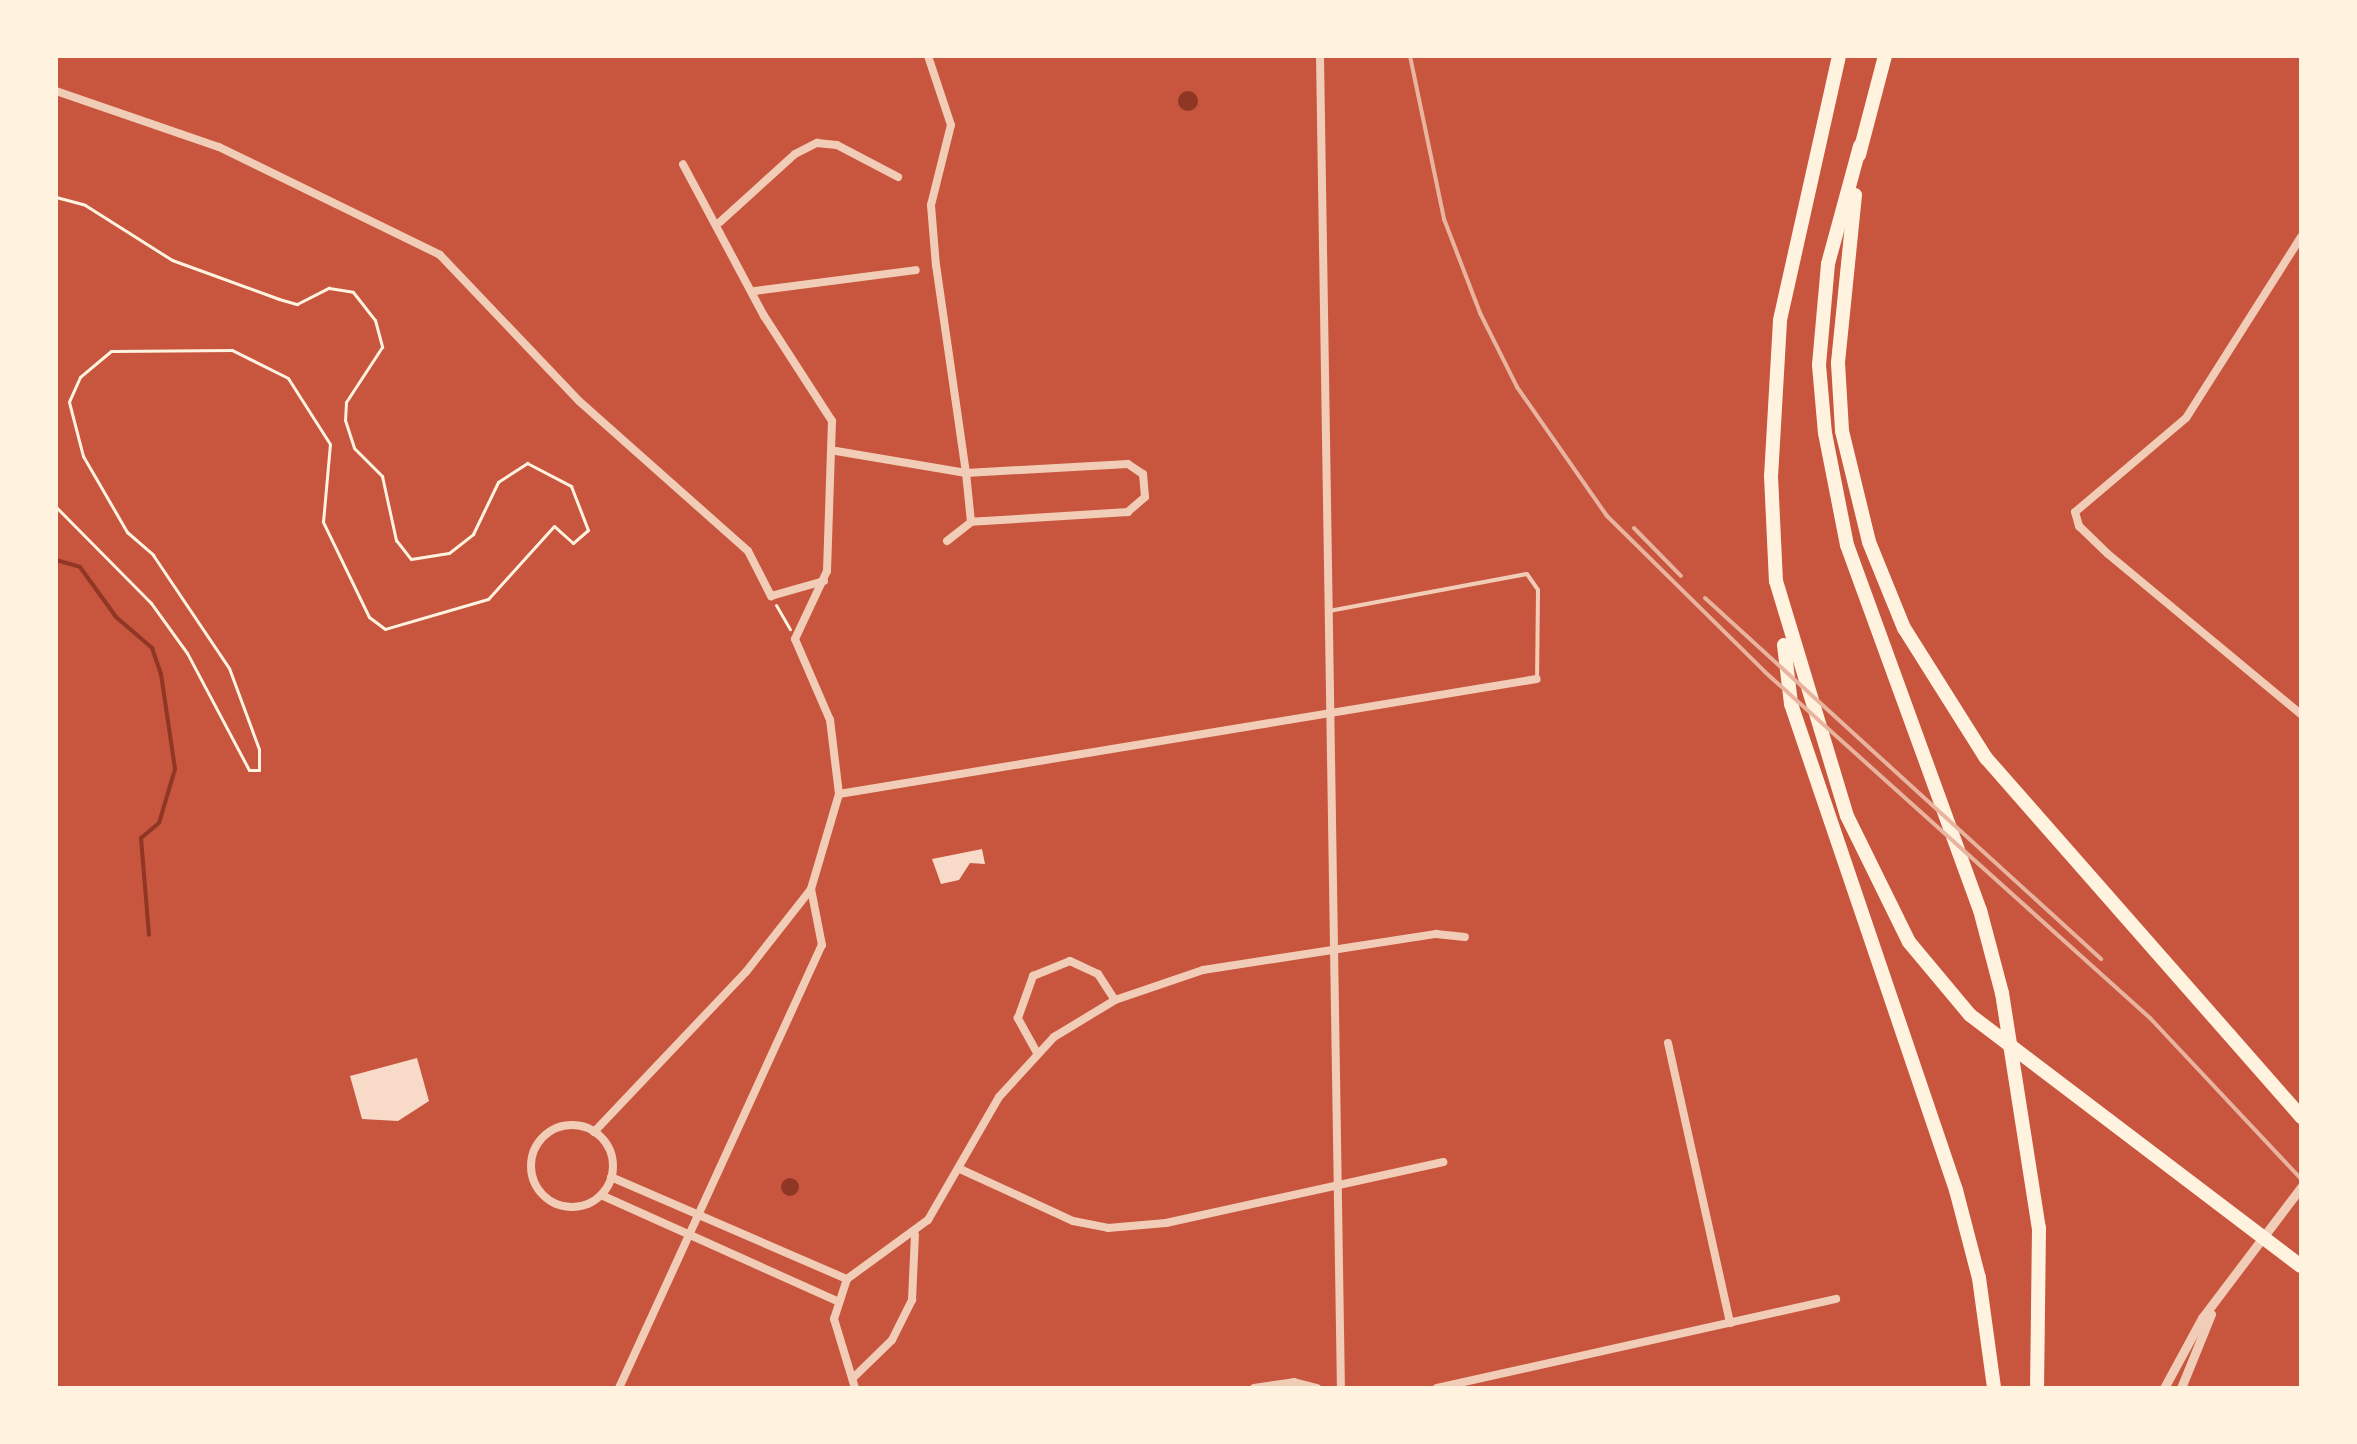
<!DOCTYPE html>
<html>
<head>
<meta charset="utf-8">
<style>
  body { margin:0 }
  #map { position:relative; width:2357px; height:1444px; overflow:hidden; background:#c8553d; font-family:"Source Sans 3",sans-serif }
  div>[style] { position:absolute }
  .water>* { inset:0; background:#8f3625 }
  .round { border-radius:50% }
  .stream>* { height:4px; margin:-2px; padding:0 2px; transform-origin:2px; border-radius:2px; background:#8f3625 }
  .building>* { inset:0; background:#f7dbc8 }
  .path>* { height:3px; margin:-1.5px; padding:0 1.5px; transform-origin:1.5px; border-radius:1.5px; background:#fff3e0 }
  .service>* { height:4px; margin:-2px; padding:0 2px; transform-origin:2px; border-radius:2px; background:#f1ccb7 }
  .minor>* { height:8px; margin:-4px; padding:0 4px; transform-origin:4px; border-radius:4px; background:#f1ccb7 }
  .minor>.ring { margin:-4px; padding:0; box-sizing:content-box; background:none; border:8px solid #f1ccb7; border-radius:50% }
  .tertiary>* { height:9px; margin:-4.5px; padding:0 4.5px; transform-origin:4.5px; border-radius:4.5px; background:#f1ccb7 }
  .motorway>* { height:14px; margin:-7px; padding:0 7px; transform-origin:7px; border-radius:7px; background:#fff3e0 }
  .rail>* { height:4px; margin:-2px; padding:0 2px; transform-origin:2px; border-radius:2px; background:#e9b49f }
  span { translate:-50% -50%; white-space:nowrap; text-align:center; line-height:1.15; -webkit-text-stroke:8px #fff3e0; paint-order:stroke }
  .frame { position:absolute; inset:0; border:58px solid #fff3e0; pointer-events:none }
</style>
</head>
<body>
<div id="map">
  <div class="water">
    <i class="round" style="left:1178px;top:91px;width:20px;height:20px"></i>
    <i class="round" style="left:781px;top:1178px;width:18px;height:18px"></i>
  </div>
  <div class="stream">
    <i style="left:56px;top:560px;width:25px;rotate:16deg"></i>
    <i style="left:80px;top:567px;width:62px;rotate:54.2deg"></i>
    <i style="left:116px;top:617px;width:48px;rotate:40.7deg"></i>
    <i style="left:152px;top:648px;width:28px;rotate:71deg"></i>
    <i style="left:161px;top:674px;width:96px;rotate:81.6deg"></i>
    <i style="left:175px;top:769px;width:56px;rotate:106.5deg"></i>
    <i style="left:159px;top:823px;width:23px;rotate:140deg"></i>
    <i style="left:141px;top:838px;width:97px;rotate:85.3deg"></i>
  </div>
  <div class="building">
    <i style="clip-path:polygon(982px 849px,985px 864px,970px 863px,959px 880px,941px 884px,932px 859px)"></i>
    <i style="clip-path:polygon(417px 1058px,429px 1101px,398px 1121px,362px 1119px,350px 1076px)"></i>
  </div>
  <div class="path">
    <i style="left:56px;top:197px;width:30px;rotate:15deg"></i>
    <i style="left:85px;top:205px;width:103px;rotate:32.3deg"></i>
    <i style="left:172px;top:260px;width:114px;rotate:20deg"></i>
    <i style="left:279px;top:299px;width:19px;rotate:16deg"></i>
    <i style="left:297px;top:304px;width:36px;rotate:-27deg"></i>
    <i style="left:329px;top:288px;width:24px;rotate:9deg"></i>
    <i style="left:353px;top:292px;width:36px;rotate:52deg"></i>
    <i style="left:375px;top:320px;width:28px;rotate:75deg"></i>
    <i style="left:382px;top:347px;width:66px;rotate:123.2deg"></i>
    <i style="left:346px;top:402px;width:18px;rotate:93deg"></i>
    <i style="left:345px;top:420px;width:29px;rotate:72deg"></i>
    <i style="left:354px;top:448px;width:40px;rotate:45deg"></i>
    <i style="left:382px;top:476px;width:66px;rotate:77.7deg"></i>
    <i style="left:396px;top:540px;width:24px;rotate:52deg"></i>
    <i style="left:411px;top:559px;width:38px;rotate:-9deg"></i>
    <i style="left:449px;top:553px;width:31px;rotate:-38deg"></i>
    <i style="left:473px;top:534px;width:58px;rotate:-64.3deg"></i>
    <i style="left:498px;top:482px;width:35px;rotate:-33deg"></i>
    <i style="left:527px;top:463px;width:50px;rotate:27.6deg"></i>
    <i style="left:571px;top:486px;width:47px;rotate:68.9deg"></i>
    <i style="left:588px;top:530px;width:20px;rotate:139deg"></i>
    <i style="left:573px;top:543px;width:25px;rotate:-138deg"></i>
    <i style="left:554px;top:526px;width:98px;rotate:132.1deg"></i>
    <i style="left:488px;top:599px;width:107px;rotate:163.8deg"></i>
    <i style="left:385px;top:629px;width:20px;rotate:-143deg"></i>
    <i style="left:369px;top:617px;width:106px;rotate:-115.8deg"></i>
    <i style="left:323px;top:522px;width:78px;rotate:-84.9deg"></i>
    <i style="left:330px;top:444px;width:78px;rotate:-122.5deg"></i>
    <i style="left:288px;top:378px;width:63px;rotate:-153.4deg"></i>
    <i style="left:232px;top:350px;width:121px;rotate:179.5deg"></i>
    <i style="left:111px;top:351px;width:40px;rotate:140deg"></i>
    <i style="left:80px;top:377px;width:27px;rotate:114deg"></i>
    <i style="left:69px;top:402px;width:56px;rotate:75.5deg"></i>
    <i style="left:83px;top:456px;width:88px;rotate:59.9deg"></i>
    <i style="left:127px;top:532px;width:35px;rotate:41deg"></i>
    <i style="left:153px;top:555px;width:136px;rotate:56.1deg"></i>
    <i style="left:229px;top:668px;width:86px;rotate:69.7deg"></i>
    <i style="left:259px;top:749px;width:21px;rotate:90deg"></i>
    <i style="left:259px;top:770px;width:10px;rotate:180deg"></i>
    <i style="left:249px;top:770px;width:132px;rotate:-117.9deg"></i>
    <i style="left:187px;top:653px;width:62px;rotate:-125.8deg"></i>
    <i style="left:151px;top:603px;width:135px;rotate:-134.7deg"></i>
    <i style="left:776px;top:605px;width:28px;rotate:60deg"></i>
  </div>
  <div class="service">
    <i style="left:1329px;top:611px;width:201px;rotate:-10.6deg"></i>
    <i style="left:1527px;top:574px;width:19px;rotate:55deg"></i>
    <i style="left:1538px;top:590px;width:89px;rotate:90.6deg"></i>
  </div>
  <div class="minor">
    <i style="left:1320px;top:56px;width:1332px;rotate:89.1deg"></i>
    <i style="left:56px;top:91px;width:172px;rotate:19deg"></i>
    <i style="left:219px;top:147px;width:246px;rotate:26deg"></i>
    <i style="left:440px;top:255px;width:202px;rotate:46.4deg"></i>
    <i style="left:579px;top:401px;width:226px;rotate:41.6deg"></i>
    <i style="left:748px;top:551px;width:51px;rotate:62.9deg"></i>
    <i style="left:771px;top:596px;width:55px;rotate:-15.8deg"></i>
    <i style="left:720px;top:222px;width:101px;rotate:-42.2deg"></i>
    <i style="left:795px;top:154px;width:25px;rotate:-27deg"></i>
    <i style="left:817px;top:143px;width:20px;rotate:6deg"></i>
    <i style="left:837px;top:145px;width:69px;rotate:27.7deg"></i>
    <i style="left:2301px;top:237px;width:214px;rotate:122.4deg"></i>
    <i style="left:2186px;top:418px;width:145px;rotate:139.7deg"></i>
    <i style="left:2075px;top:512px;width:15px;rotate:74deg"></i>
    <i style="left:2079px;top:526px;width:40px;rotate:44deg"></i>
    <i style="left:2108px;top:554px;width:251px;rotate:39.7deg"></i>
    <i style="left:755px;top:291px;width:162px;rotate:-7.4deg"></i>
    <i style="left:836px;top:451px;width:132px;rotate:9.6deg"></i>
    <i style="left:966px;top:473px;width:162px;rotate:-3.2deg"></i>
    <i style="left:1128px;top:464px;width:18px;rotate:34deg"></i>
    <i style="left:1143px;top:474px;width:23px;rotate:85deg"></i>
    <i style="left:1145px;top:497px;width:23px;rotate:139deg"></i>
    <i style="left:1128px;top:512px;width:157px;rotate:176.4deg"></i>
    <i style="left:971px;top:522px;width:49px;rotate:-95.8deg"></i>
    <i style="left:966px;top:473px;width:209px;rotate:-98.2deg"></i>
    <i style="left:936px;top:266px;width:61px;rotate:-94.7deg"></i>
    <i style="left:931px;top:205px;width:82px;rotate:-76deg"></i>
    <i style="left:951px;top:125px;width:73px;rotate:-108.4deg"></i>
    <i style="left:947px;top:541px;width:31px;rotate:-38deg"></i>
    <i style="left:839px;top:794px;width:707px;rotate:-9.36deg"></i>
    <i style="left:1668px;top:1043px;width:287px;rotate:77.5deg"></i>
    <i style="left:1036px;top:1051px;width:38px;rotate:-119deg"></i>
    <i style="left:1018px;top:1018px;width:45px;rotate:-70.3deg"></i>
    <i style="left:1033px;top:976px;width:40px;rotate:-22deg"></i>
    <i style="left:1070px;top:961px;width:31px;rotate:25deg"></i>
    <i style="left:1098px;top:974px;width:31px;rotate:57deg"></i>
    <i class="ring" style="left:531px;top:1125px;width:74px;height:74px"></i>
    <i style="left:594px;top:1132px;width:221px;rotate:-46.5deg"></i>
    <i style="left:746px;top:972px;width:105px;rotate:-51.9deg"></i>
    <i style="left:811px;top:889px;width:99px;rotate:-73.6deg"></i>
    <i style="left:839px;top:794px;width:75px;rotate:-96.9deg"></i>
    <i style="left:830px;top:720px;width:88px;rotate:-113.4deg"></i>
    <i style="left:795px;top:639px;width:75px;rotate:-64.8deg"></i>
    <i style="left:827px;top:571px;width:150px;rotate:-88.1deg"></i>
    <i style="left:832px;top:421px;width:125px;rotate:-122.9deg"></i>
    <i style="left:764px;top:316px;width:172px;rotate:-118.1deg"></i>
    <i style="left:960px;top:1169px;width:124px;rotate:24.7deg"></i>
    <i style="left:1073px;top:1221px;width:36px;rotate:11deg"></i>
    <i style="left:1108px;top:1228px;width:58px;rotate:-4.9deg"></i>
    <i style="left:1166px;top:1223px;width:284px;rotate:-12.4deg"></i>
    <i style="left:611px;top:1177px;width:257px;rotate:23.4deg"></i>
    <i style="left:601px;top:1195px;width:259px;rotate:24.2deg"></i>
    <i style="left:853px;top:1378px;width:54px;rotate:-44.3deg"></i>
    <i style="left:892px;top:1340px;width:45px;rotate:-63.4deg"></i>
    <i style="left:912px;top:1300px;width:65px;rotate:-87.4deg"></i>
    <i style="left:619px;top:1388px;width:487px;rotate:-65.4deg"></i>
    <i style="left:822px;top:945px;width:57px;rotate:-101.1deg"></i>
    <i style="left:855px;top:1388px;width:72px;rotate:-106.9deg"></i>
    <i style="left:834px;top:1319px;width:42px;rotate:-72deg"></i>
    <i style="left:847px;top:1279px;width:100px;rotate:-36.1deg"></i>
    <i style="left:928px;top:1220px;width:142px;rotate:-60deg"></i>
    <i style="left:999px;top:1097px;width:81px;rotate:-47.5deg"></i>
    <i style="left:1054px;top:1037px;width:71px;rotate:-31.2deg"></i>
    <i style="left:1115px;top:1000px;width:93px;rotate:-18.8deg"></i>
    <i style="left:1203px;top:970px;width:236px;rotate:-8.8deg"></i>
    <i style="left:1436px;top:934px;width:29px;rotate:6deg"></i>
    <i style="left:1254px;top:1388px;width:40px;rotate:-8.5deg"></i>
    <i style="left:1294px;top:1382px;width:24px;rotate:15deg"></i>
    <i style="left:1437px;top:1388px;width:409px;rotate:-12.6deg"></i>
  </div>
  <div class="tertiary">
    <i style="left:2164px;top:1388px;width:80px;rotate:-61.5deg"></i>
    <i style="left:2202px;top:1318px;width:164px;rotate:-52.9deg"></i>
    <i style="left:2181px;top:1388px;width:80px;rotate:-67.9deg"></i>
  </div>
  <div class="motorway">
    <i style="left:1839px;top:56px;width:271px;rotate:102.6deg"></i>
    <i style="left:1780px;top:321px;width:155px;rotate:93.3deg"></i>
    <i style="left:1771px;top:476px;width:105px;rotate:87.3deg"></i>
    <i style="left:1776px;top:581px;width:245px;rotate:73.2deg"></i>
    <i style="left:1847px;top:816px;width:140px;rotate:63.8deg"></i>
    <i style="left:1909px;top:942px;width:95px;rotate:50.1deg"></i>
    <i style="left:1970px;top:1015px;width:415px;rotate:37.2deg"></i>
    <i style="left:1860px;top:146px;width:122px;rotate:105.2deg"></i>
    <i style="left:1828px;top:264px;width:101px;rotate:95.1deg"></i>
    <i style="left:1819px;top:365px;width:68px;rotate:85deg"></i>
    <i style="left:1825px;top:433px;width:114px;rotate:78.9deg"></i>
    <i style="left:1847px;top:545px;width:388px;rotate:70deg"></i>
    <i style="left:1980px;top:910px;width:86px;rotate:75.2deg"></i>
    <i style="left:2002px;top:993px;width:238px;rotate:81.1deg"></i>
    <i style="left:2039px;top:1228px;width:160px;rotate:90.7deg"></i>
    <i style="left:1859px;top:155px;width:102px;rotate:-75.3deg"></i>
    <i style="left:1855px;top:195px;width:169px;rotate:95.8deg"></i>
    <i style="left:1838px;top:363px;width:68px;rotate:86.6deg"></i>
    <i style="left:1842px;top:431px;width:114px;rotate:76.3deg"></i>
    <i style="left:1869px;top:542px;width:93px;rotate:67.9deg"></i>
    <i style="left:1904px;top:628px;width:154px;rotate:57.8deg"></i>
    <i style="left:1986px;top:758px;width:478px;rotate:48.7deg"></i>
    <i style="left:1784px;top:645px;width:59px;rotate:83.2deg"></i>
    <i style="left:1791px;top:704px;width:513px;rotate:71.25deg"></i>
    <i style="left:1956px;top:1190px;width:91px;rotate:75.4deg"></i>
    <i style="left:1979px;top:1278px;width:111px;rotate:82.2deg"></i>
  </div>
  <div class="rail">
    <i style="left:1410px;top:56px;width:167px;rotate:78.2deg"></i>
    <i style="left:1444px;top:219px;width:101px;rotate:69deg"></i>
    <i style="left:1480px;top:313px;width:83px;rotate:63.4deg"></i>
    <i style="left:1517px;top:387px;width:157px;rotate:55.1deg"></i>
    <i style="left:1607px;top:516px;width:222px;rotate:44.6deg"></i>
    <i style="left:1765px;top:672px;width:518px;rotate:41.95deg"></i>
    <i style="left:2150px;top:1018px;width:221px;rotate:46.8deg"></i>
    <i style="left:1634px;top:528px;width:67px;rotate:45.6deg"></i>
    <i style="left:1705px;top:598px;width:536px;rotate:42.35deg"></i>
  </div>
  <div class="frame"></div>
</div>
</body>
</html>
